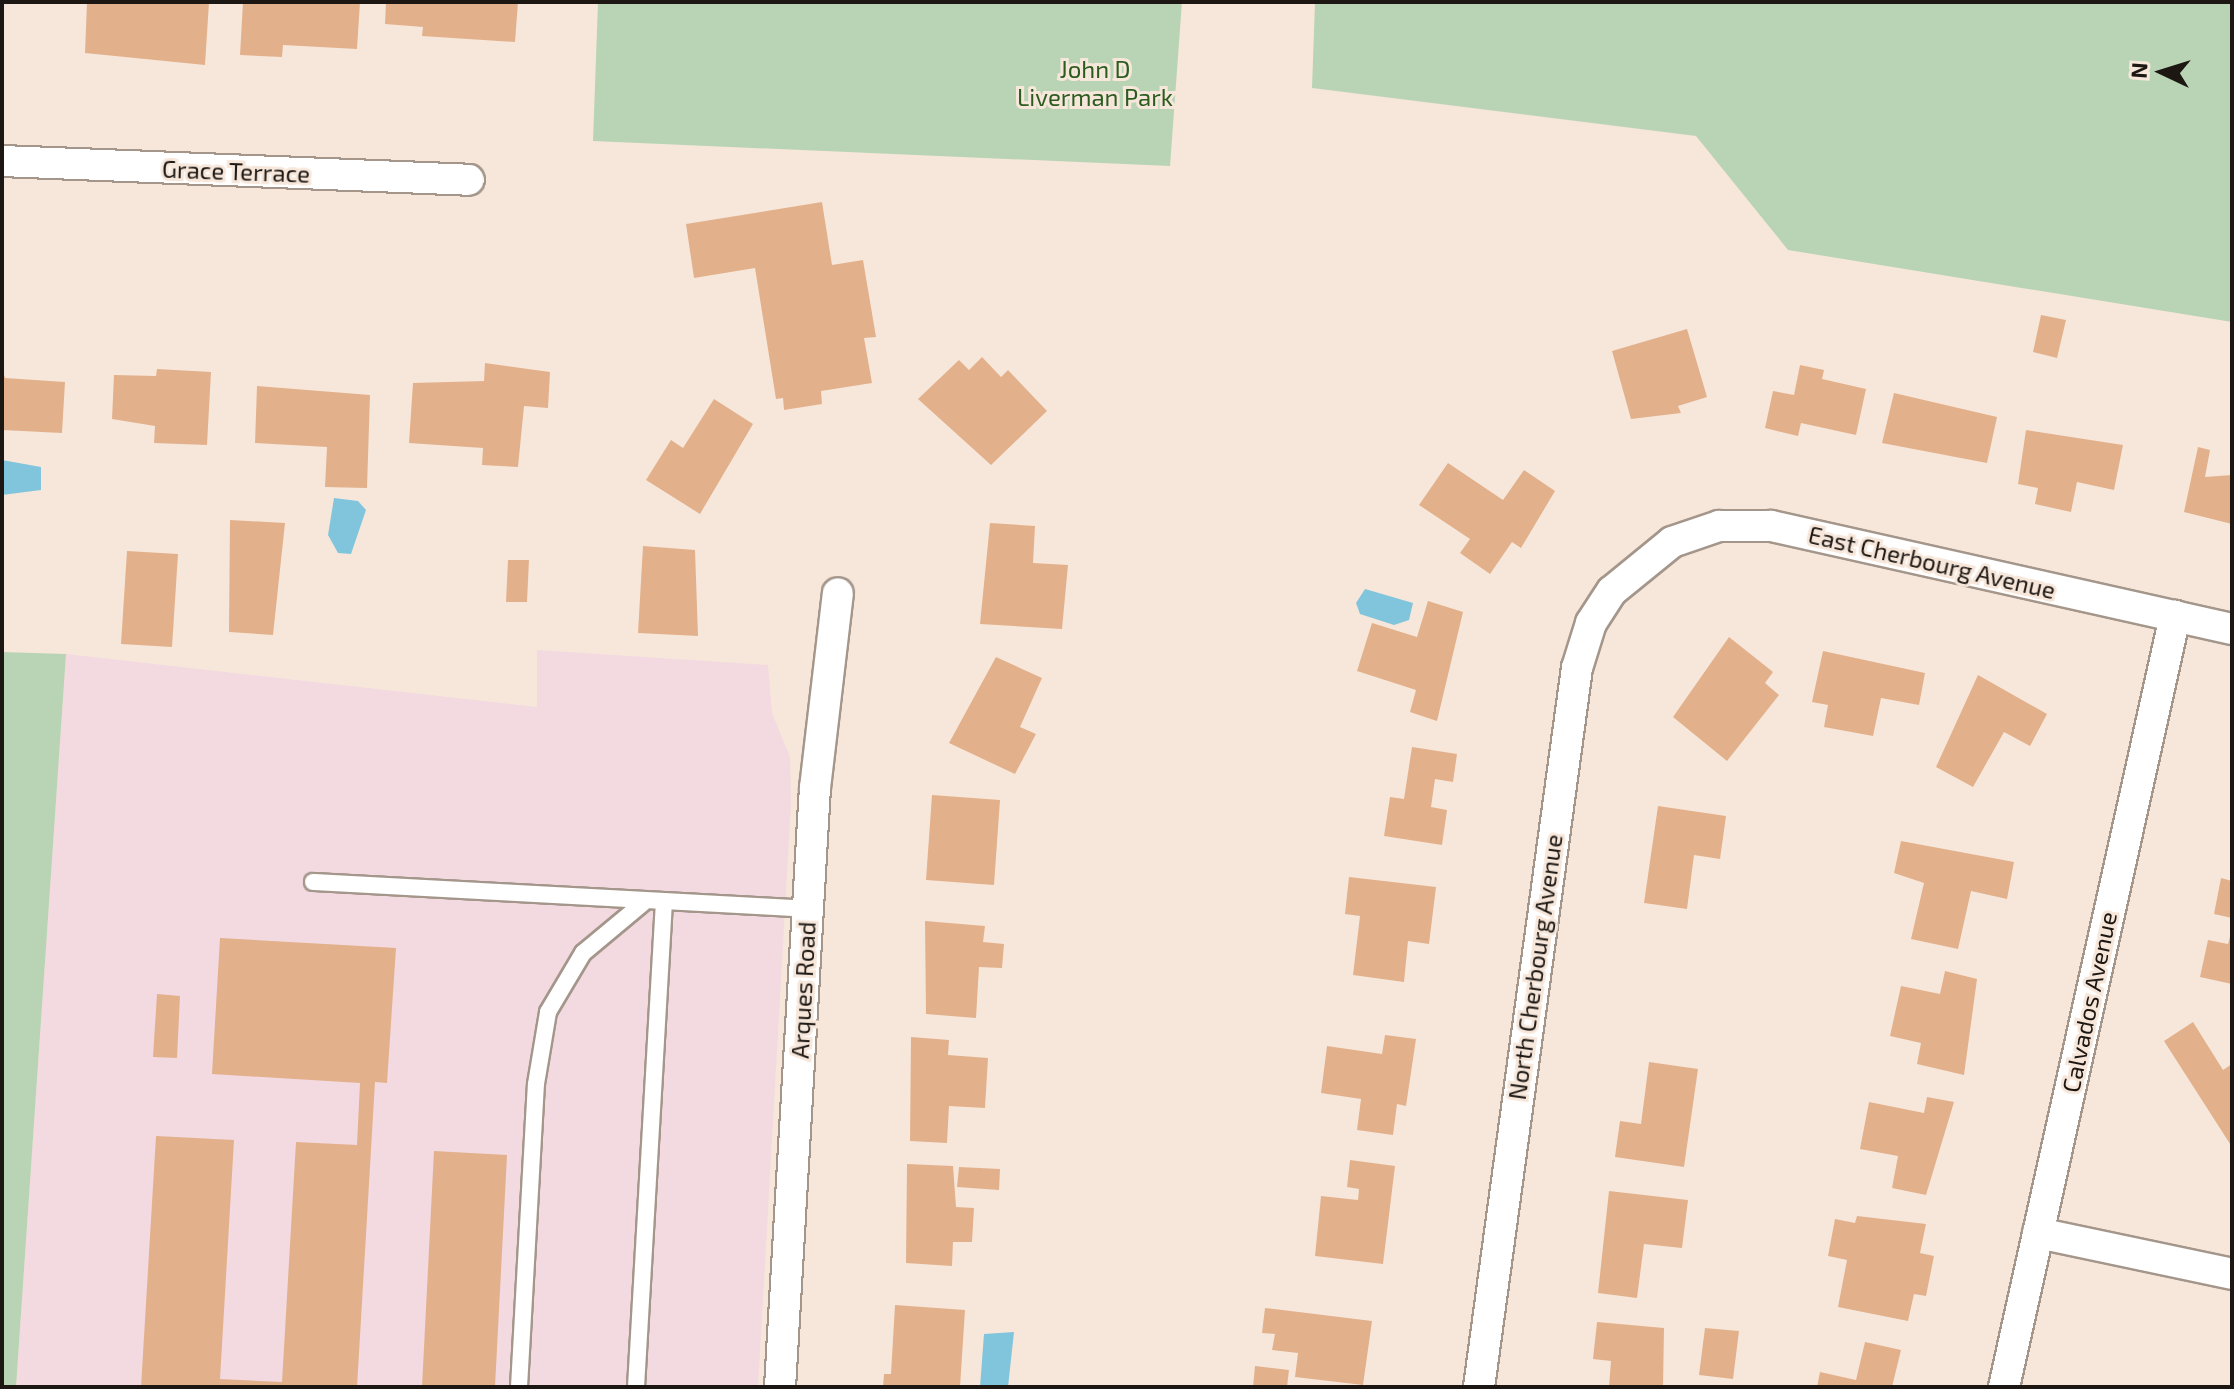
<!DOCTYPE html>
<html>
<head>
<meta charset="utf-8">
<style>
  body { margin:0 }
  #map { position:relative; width:2234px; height:1389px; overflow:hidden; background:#f7e7db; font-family:"Exo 2",sans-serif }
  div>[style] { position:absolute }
  .education>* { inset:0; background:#f3d9e0 }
  .green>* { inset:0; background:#b9d4b4 }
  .water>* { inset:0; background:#81c5dd }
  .building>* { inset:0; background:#e2b18b }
  .roads { filter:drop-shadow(2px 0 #a4968b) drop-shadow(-2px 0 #a4968b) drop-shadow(0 2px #a4968b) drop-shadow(0 -2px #a4968b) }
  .lane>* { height:16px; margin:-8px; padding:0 8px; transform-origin:8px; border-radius:8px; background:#fff }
  .street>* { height:30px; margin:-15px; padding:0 15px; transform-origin:15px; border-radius:15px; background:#fff }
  span { translate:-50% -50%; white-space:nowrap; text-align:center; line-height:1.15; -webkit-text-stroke:6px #f7e7db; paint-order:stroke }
  .park-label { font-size:24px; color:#2a5c20 }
  .street-label { font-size:24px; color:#1c1713 }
  .frame { position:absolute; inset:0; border:4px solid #1c1713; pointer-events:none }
  .north { position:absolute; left:2122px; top:32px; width:80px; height:80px; -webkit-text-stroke:6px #f7e7db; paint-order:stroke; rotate:274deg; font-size:22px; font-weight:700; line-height:32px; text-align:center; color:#1c1713 }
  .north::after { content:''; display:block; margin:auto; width:28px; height:36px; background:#1c1713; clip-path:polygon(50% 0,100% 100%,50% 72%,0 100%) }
</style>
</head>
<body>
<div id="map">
  <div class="education">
    <i style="clip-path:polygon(537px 650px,768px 665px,772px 713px,790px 757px,791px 803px,758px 1387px,16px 1387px,66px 654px,537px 707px)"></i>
  </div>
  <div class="green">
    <i style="clip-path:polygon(598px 2px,1182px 2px,1170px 166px,593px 141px)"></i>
    <i style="clip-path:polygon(1315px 2px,2232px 2px,2232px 322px,1788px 250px,1696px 136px,1312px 88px)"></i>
    <i style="clip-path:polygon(2px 652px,66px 654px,16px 1387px,2px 1387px)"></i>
  </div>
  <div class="water">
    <i style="clip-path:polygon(2px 460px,41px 467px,41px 490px,2px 495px)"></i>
    <i style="clip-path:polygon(334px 498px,358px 501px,366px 510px,351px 554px,338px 553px,328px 535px)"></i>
    <i style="clip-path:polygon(1365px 589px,1413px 603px,1409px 620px,1394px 625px,1360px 614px,1356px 603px)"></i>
    <i style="clip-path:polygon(1014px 1332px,1008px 1387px,980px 1387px,984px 1334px)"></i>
  </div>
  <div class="building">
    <i style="clip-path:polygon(87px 2px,209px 2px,205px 65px,85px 53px)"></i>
    <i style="clip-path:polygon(243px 2px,360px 2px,357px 49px,283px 45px,282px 57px,240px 55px)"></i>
    <i style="clip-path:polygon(386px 2px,518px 2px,515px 42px,422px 36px,423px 27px,385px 24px)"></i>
    <i style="clip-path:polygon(822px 202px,832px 265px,863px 260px,876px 337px,864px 338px,872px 383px,821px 391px,822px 404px,784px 410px,783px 398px,776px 399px,755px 268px,694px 278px,686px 224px)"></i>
    <i style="clip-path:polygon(2041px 315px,2066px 320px,2057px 358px,2033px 352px)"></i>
    <i style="clip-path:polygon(1687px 329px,1707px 397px,1678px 406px,1681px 413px,1631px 419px,1612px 351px)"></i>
    <i style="clip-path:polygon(982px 357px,1001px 377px,1008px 370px,1047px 411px,991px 465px,918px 399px,959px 360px,969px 370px)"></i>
    <i style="clip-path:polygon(485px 363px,550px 372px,548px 408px,524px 406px,518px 467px,482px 465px,483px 448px,409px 443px,413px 383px,484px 381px)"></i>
    <i style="clip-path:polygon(1800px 365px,1824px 370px,1822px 379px,1866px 389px,1856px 435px,1801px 423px,1798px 436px,1765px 428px,1773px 391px,1794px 395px)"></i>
    <i style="clip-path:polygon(2px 368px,5px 378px,65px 382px,62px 433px,2px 430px)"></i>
    <i style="clip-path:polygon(157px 369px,211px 372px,207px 445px,154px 443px,155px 426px,112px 419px,114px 375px,156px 376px)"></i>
    <i style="clip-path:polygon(257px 386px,370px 395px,367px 488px,325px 487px,327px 447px,255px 443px)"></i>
    <i style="clip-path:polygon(1894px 393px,1997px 417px,1987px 463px,1882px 443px)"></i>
    <i style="clip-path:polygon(714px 399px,753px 424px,700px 514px,646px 480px,671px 440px,683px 448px)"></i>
    <i style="clip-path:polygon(2026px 430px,2123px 445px,2114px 490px,2077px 482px,2071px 512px,2035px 504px,2038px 488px,2018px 484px)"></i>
    <i style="clip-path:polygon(2198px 447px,2210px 450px,2205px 477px,2232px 475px,2232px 524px,2184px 512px)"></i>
    <i style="clip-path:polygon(1448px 463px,1503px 500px,1524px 470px,1555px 491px,1521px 548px,1512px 542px,1490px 574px,1460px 553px,1470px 539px,1419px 505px)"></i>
    <i style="clip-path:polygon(230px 520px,285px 523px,273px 635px,229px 632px)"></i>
    <i style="clip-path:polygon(990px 523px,1035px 526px,1033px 563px,1068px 565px,1062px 629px,980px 624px)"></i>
    <i style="clip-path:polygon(643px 546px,695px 550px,698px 636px,638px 633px)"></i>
    <i style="clip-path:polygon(127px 551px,178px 554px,172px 647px,121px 644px)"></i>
    <i style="clip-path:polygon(508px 560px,529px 560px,527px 602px,506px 602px)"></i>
    <i style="clip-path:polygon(1428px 601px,1463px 612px,1437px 721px,1410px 712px,1416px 690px,1357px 671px,1372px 623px,1417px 637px)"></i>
    <i style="clip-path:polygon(1729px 637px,1773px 672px,1765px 683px,1779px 695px,1727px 761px,1673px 717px)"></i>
    <i style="clip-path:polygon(1823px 651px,1925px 673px,1919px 705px,1881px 698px,1873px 736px,1824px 727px,1828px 705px,1812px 702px)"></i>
    <i style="clip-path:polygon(996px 657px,1042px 678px,1020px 727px,1036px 734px,1015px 774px,949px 743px)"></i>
    <i style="clip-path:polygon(1978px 675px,2047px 714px,2030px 746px,2004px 732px,1973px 787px,1936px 767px)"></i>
    <i style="clip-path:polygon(1412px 747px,1457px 754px,1453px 782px,1435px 779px,1431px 807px,1447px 810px,1442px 845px,1384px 836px,1390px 797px,1404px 799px)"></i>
    <i style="clip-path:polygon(932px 795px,1000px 800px,994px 885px,926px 880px)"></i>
    <i style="clip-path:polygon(1658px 806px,1726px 816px,1720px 859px,1694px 855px,1687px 909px,1644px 903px)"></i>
    <i style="clip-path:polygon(1901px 841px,2014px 862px,2007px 899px,1971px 891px,1958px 949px,1911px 939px,1924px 883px,1894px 873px)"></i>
    <i style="clip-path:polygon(1349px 877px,1436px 887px,1429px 944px,1408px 941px,1404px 982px,1353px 975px,1360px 916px,1345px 914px)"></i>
    <i style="clip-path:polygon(2221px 878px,2232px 881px,2232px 918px,2214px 914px)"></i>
    <i style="clip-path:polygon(925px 921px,985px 926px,983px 942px,1004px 944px,1002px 968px,979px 967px,976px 1018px,926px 1014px)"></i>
    <i style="clip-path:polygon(2232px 929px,2232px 984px,2200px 977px,2208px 940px,2228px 944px)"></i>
    <i style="clip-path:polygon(220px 938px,396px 948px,387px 1083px,375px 1082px,357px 1387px,141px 1387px,156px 1136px,234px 1140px,220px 1379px,282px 1382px,296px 1142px,357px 1145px,360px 1083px,212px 1074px)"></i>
    <i style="clip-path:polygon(1945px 971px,1977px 979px,1964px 1075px,1917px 1064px,1921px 1043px,1890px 1036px,1901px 986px,1940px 994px)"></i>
    <i style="clip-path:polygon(157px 994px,180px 996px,177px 1058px,153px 1057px)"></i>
    <i style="clip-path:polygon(2193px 1022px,2223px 1070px,2232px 1064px,2232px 1147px,2164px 1041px)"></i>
    <i style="clip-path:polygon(1385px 1035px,1416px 1039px,1406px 1106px,1397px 1104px,1393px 1135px,1357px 1130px,1361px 1099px,1321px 1093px,1327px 1046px,1382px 1054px)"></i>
    <i style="clip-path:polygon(911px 1037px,949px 1040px,948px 1055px,988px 1058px,985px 1108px,949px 1106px,947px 1143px,910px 1141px)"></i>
    <i style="clip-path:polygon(1649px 1062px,1698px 1069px,1684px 1167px,1615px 1157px,1620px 1121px,1641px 1124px)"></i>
    <i style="clip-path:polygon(1927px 1097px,1954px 1102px,1926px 1195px,1892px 1188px,1898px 1156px,1860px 1149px,1869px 1102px,1924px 1113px)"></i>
    <i style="clip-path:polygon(434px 1151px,507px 1155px,495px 1387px,422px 1387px)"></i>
    <i style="clip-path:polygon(1350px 1160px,1395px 1166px,1383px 1264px,1315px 1256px,1321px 1196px,1358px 1200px,1359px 1189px,1347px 1187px)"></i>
    <i style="clip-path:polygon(907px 1164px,953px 1166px,956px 1207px,974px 1208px,972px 1242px,953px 1242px,952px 1266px,906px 1263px)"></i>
    <i style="clip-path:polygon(959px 1167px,1000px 1169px,999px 1190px,957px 1187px)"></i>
    <i style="clip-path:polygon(1609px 1191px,1688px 1200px,1682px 1248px,1644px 1244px,1637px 1298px,1598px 1293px)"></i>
    <i style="clip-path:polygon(1857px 1216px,1926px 1224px,1920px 1253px,1934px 1256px,1926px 1296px,1914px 1294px,1908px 1321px,1838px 1307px,1847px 1260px,1828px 1256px,1835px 1219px,1855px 1223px)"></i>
    <i style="clip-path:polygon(895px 1305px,965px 1310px,960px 1387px,883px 1387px,884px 1374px,891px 1374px)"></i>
    <i style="clip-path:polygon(1265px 1308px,1372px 1321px,1363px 1385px,1295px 1377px,1298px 1353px,1272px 1350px,1275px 1334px,1262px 1333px)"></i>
    <i style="clip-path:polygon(1597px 1322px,1664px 1328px,1663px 1387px,1609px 1387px,1611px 1361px,1593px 1359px)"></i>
    <i style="clip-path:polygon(1705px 1328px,1739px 1331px,1733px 1379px,1699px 1375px)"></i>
    <i style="clip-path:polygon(1865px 1342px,1901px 1350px,1892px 1387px,1817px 1387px,1820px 1372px,1856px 1380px)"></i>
    <i style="clip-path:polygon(1255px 1366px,1289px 1370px,1287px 1387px,1253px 1387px)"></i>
  </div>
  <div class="roads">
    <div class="lane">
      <i style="left:313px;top:882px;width:496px;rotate:3.1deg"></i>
      <i style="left:519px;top:1387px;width:303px;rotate:-86.8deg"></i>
      <i style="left:536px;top:1084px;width:73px;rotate:-80.5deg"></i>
      <i style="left:548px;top:1012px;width:69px;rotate:-59.3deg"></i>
      <i style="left:583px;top:953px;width:78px;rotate:-39.8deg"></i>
      <i style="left:636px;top:1387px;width:484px;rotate:-86.7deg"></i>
    </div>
    <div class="street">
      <i style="left:2px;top:161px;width:467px;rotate:2.3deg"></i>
      <i style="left:2038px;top:1233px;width:198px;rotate:11.9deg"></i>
      <i style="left:780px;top:1387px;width:600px;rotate:-86.66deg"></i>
      <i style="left:815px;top:788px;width:196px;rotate:-83.3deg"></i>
      <i style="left:1479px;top:1387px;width:726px;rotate:-82.24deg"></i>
      <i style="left:1577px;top:668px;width:47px;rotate:-72.7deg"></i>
      <i style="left:1591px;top:623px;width:38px;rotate:-57deg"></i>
      <i style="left:1612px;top:591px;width:77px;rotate:-39.2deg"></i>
      <i style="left:1672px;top:542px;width:50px;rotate:-18.8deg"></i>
      <i style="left:1719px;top:526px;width:52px"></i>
      <i style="left:1771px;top:526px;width:472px;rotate:12.6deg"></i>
      <i style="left:2004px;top:1387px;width:790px;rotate:-77.49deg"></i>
    </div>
  </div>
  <div class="park-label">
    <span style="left:1095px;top:83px">John D<br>Liverman Park</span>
  </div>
  <div class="street-label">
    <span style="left:236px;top:171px;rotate:2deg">Grace Terrace</span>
    <span style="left:1932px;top:562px;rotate:13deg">East Cherbourg Avenue</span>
    <span style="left:1535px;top:967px;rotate:-82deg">North Cherbourg Avenue</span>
    <span style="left:803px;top:990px;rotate:-87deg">Arques Road</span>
    <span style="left:2089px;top:1002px;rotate:-78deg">Calvados Avenue</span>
  </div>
  <div class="frame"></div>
  <div class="north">N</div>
</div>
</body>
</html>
